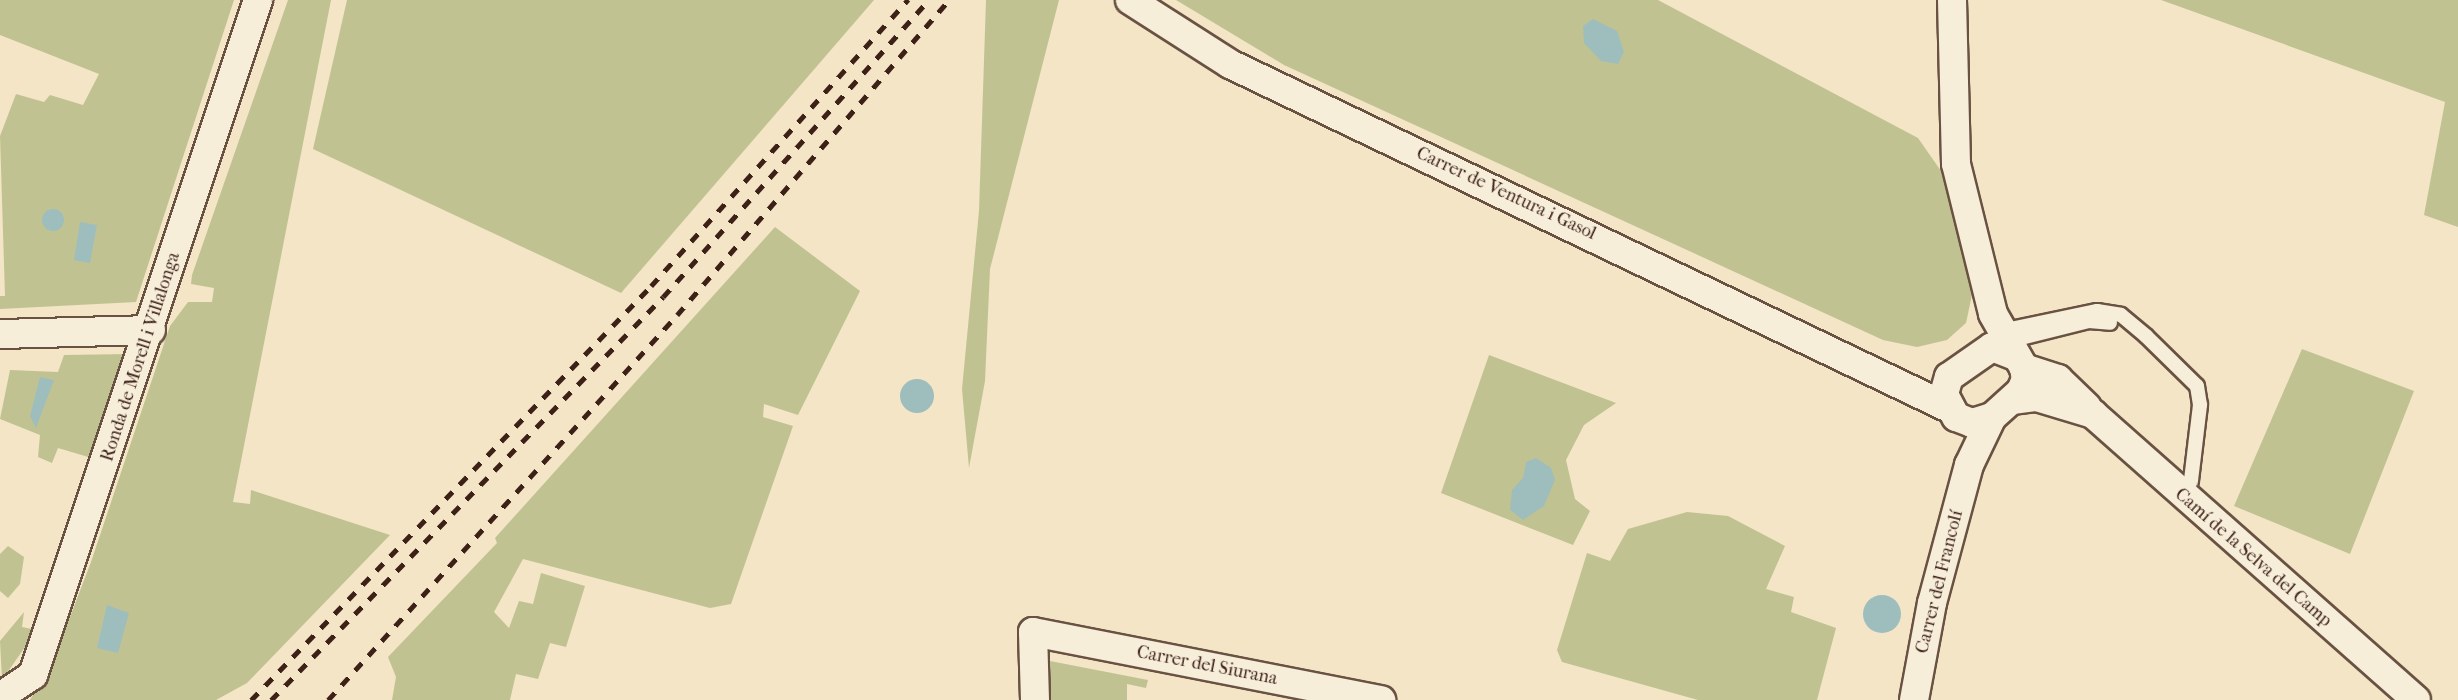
<!DOCTYPE html>
<html>
<head>
<meta charset="utf-8">
<style>
  body { margin:0 }
  #map { position:relative; width:2458px; height:700px; overflow:hidden; background:#f3e5c6; font-family:"IM FELL French Canon",serif }
  div>[style] { position:absolute }
  .green>* { inset:0; background:#c0c391 }
  .water>* { inset:0; background:#9ebdbd }
  .round { border-radius:50% }
  .roads { filter:drop-shadow(2px 0 #6a5243) drop-shadow(-2px 0 #6a5243) drop-shadow(0 2px #6a5243) drop-shadow(0 -2px #6a5243) }
  .service>* { height:14px; margin:-7px; padding:0 7px; transform-origin:7px; border-radius:7px; background:#f7eeda }
  .minor>* { height:28px; margin:-14px; padding:0 14px; transform-origin:14px; border-radius:14px; background:#f7eeda }
  .rail>* { height:4.5px; margin-top:-2.25px; transform-origin:0; background:repeating-linear-gradient(90deg,#3d2117 0 10px,transparent 0 20px) }
  span { translate:-50% -50%; white-space:nowrap; text-align:center; line-height:1.15; -webkit-text-stroke:5px #f7eeda; paint-order:stroke }
  .street-label { font-size:18px; color:#3d2117 }
</style>
</head>
<body>
<div id="map">
  <div class="green">
    <i style="clip-path:polygon(0 0,234px 0,136px 302px,0 309px,0 296px,5px 296px,0 136px,16px 94px,44px 102px,50px 95px,83px 105px,99px 74px,0 35px)"></i>
    <i style="clip-path:polygon(288px 0,331px 0,233px 502px,250px 504px,251px 490px,390px 535px,247px 683px,216px 700px,30px 700px,55px 656px,91px 562px,170px 326px,188px 302px,212px 302px,214px 288px,191px 284px,192px 275px)"></i>
    <i style="clip-path:polygon(347px 0,874px 0,621px 293px,313px 149px)"></i>
    <i style="clip-path:polygon(986px 0,1059px 0,990px 269px,985px 381px,969px 468px,962px 389px,979px 211px)"></i>
    <i style="clip-path:polygon(1176px 0,1658px 0,1918px 138px,1941px 171px,1968px 254px,1973px 290px,1966px 323px,1947px 340px,1917px 347px,1883px 340px,1284px 65px)"></i>
    <i style="clip-path:polygon(2161px 0,2458px 0,2458px 227px,2424px 215px,2445px 102px)"></i>
    <i style="clip-path:polygon(775px 227px,860px 291px,798px 415px,764px 404px,763px 417px,793px 426px,731px 604px,710px 608px,523px 559px,494px 612px,509px 628px,519px 601px,533px 604px,541px 573px,585px 586px,566px 647px,550px 643px,538px 679px,516px 674px,510px 700px,392px 700px,396px 677px,388px 657px,497px 543px,495px 538px)"></i>
    <i style="clip-path:polygon(2302px 349px,2414px 391px,2350px 554px,2234px 506px)"></i>
    <i style="clip-path:polygon(131px 354px,95px 459px,58px 448px,52px 463px,38px 457px,40px 435px,0 419px,10px 370px,58px 372px,64px 355px)"></i>
    <i style="clip-path:polygon(1489px 355px,1616px 403px,1584px 425px,1566px 460px,1575px 499px,1590px 511px,1573px 545px,1441px 493px)"></i>
    <i style="clip-path:polygon(1687px 512px,1728px 516px,1785px 546px,1766px 589px,1794px 597px,1791px 612px,1836px 628px,1817px 700px,1698px 700px,1562px 662px,1557px 650px,1587px 553px,1610px 561px,1628px 529px)"></i>
    <i style="clip-path:polygon(8px 546px,24px 557px,20px 584px,8px 598px,0 591px,0 554px)"></i>
    <i style="clip-path:polygon(24px 612px,22px 627px,37px 630px,2px 680px,0 641px)"></i>
    <i style="clip-path:polygon(1050px 661px,1148px 680px,1146px 688px,1127px 684px,1127px 700px,1050px 700px)"></i>
  </div>
  <div class="water">
    <i style="clip-path:polygon(1593px 19px,1617px 31px,1624px 52px,1618px 64px,1601px 61px,1584px 43px,1583px 26px)"></i>
    <i class="round" style="left:42px;top:209px;width:22px;height:22px"></i>
    <i style="clip-path:polygon(80px 222px,97px 225px,90px 263px,74px 260px)"></i>
    <i style="clip-path:polygon(40px 377px,54px 380px,36px 428px,30px 416px)"></i>
    <i class="round" style="left:900px;top:379px;width:34px;height:34px"></i>
    <i style="clip-path:polygon(1536px 458px,1551px 468px,1555px 480px,1544px 506px,1523px 520px,1510px 510px,1512px 490px,1523px 478px,1526px 462px)"></i>
    <i class="round" style="left:1863px;top:595px;width:38px;height:38px"></i>
    <i style="clip-path:polygon(107px 605px,129px 613px,118px 653px,97px 648px)"></i>
  </div>
  <div class="roads">
    <div class="service">
      <i style="left:2015px;top:328px;width:84px;rotate:-11.7deg"></i>
      <i style="left:2097px;top:311px;width:24px;rotate:9deg"></i>
      <i style="left:2121px;top:315px;width:33px;rotate:40deg"></i>
      <i style="left:2146px;top:336px;width:71px;rotate:44.4deg"></i>
      <i style="left:2197px;top:386px;width:19px;rotate:81deg"></i>
      <i style="left:2200px;top:405px;width:77px;rotate:96.8deg"></i>
      <i style="left:2021px;top:338px;width:70px;rotate:-14deg"></i>
      <i style="left:2089px;top:321px;width:21px;rotate:5deg"></i>
    </div>
    <div class="minor">
      <i style="left:1130px;top:0;width:119px;rotate:32.6deg"></i>
      <i style="left:1230px;top:64px;width:797px;rotate:25.57deg"></i>
      <i style="left:1952px;top:0;width:164px;rotate:88.6deg"></i>
      <i style="left:1956px;top:164px;width:154px;rotate:76.1deg"></i>
      <i style="left:1993px;top:314px;width:62px;rotate:60.1deg"></i>
      <i style="left:2024px;top:368px;width:11px;rotate:80deg"></i>
      <i style="left:2026px;top:379px;width:13px;rotate:113deg"></i>
      <i style="left:2021px;top:391px;width:39px;rotate:138deg"></i>
      <i style="left:1992px;top:417px;width:21px;rotate:163deg"></i>
      <i style="left:1972px;top:423px;width:17px;rotate:-159deg"></i>
      <i style="left:1956px;top:417px;width:26px;rotate:-118deg"></i>
      <i style="left:1944px;top:394px;width:18px;rotate:-74deg"></i>
      <i style="left:1949px;top:377px;width:52px;rotate:-34.9deg"></i>
      <i style="left:1992px;top:347px;width:26px;rotate:21deg"></i>
      <i style="left:0;top:334px;width:151px;rotate:-1.5deg"></i>
      <i style="left:2024px;top:368px;width:36px;rotate:18deg"></i>
      <i style="left:2058px;top:379px;width:40px;rotate:44deg"></i>
      <i style="left:2012px;top:400px;width:25px;rotate:-7deg"></i>
      <i style="left:2037px;top:397px;width:59px;rotate:16.9deg"></i>
      <i style="left:2093px;top:414px;width:431px;rotate:41.5deg"></i>
      <i style="left:0;top:697px;width:40px;rotate:-34deg"></i>
      <i style="left:33px;top:675px;width:712px;rotate:-71.57deg"></i>
      <i style="left:1035px;top:700px;width:68px;rotate:-91.7deg"></i>
      <i style="left:1033px;top:632px;width:355px;rotate:11.1deg"></i>
      <i style="left:1914px;top:700px;width:99px;rotate:-79.5deg"></i>
      <i style="left:1932px;top:603px;width:143px;rotate:-75deg"></i>
      <i style="left:1969px;top:465px;width:53px;rotate:-64.4deg"></i>
    </div>
  </div>
  <div class="rail">
    <i style="left:251px;top:700px;width:576px;rotate:-45.99deg"></i>
    <i style="left:651px;top:286px;width:385px;rotate:-48.1deg"></i>
    <i style="left:271px;top:700px;width:562px;rotate:-45.79deg"></i>
    <i style="left:663px;top:297px;width:399px;rotate:-48.2deg"></i>
    <i style="left:328px;top:700px;width:520px;rotate:-47.81deg"></i>
    <i style="left:677px;top:315px;width:416px;rotate:-49.2deg"></i>
  </div>
  <div class="street-label">
    <span style="left:1506px;top:194px;rotate:25deg">Carrer de Ventura i Gasol</span>
    <span style="left:141px;top:357px;rotate:-72deg">Ronda de Morell i Villalonga</span>
    <span style="left:2253px;top:558px;rotate:41deg">Camí de la Selva del Camp</span>
    <span style="left:1940px;top:582px;rotate:-76deg">Carrer del Francolí</span>
    <span style="left:1207px;top:666px;rotate:11deg">Carrer del Siurana</span>
  </div>
</div>
</body>
</html>
